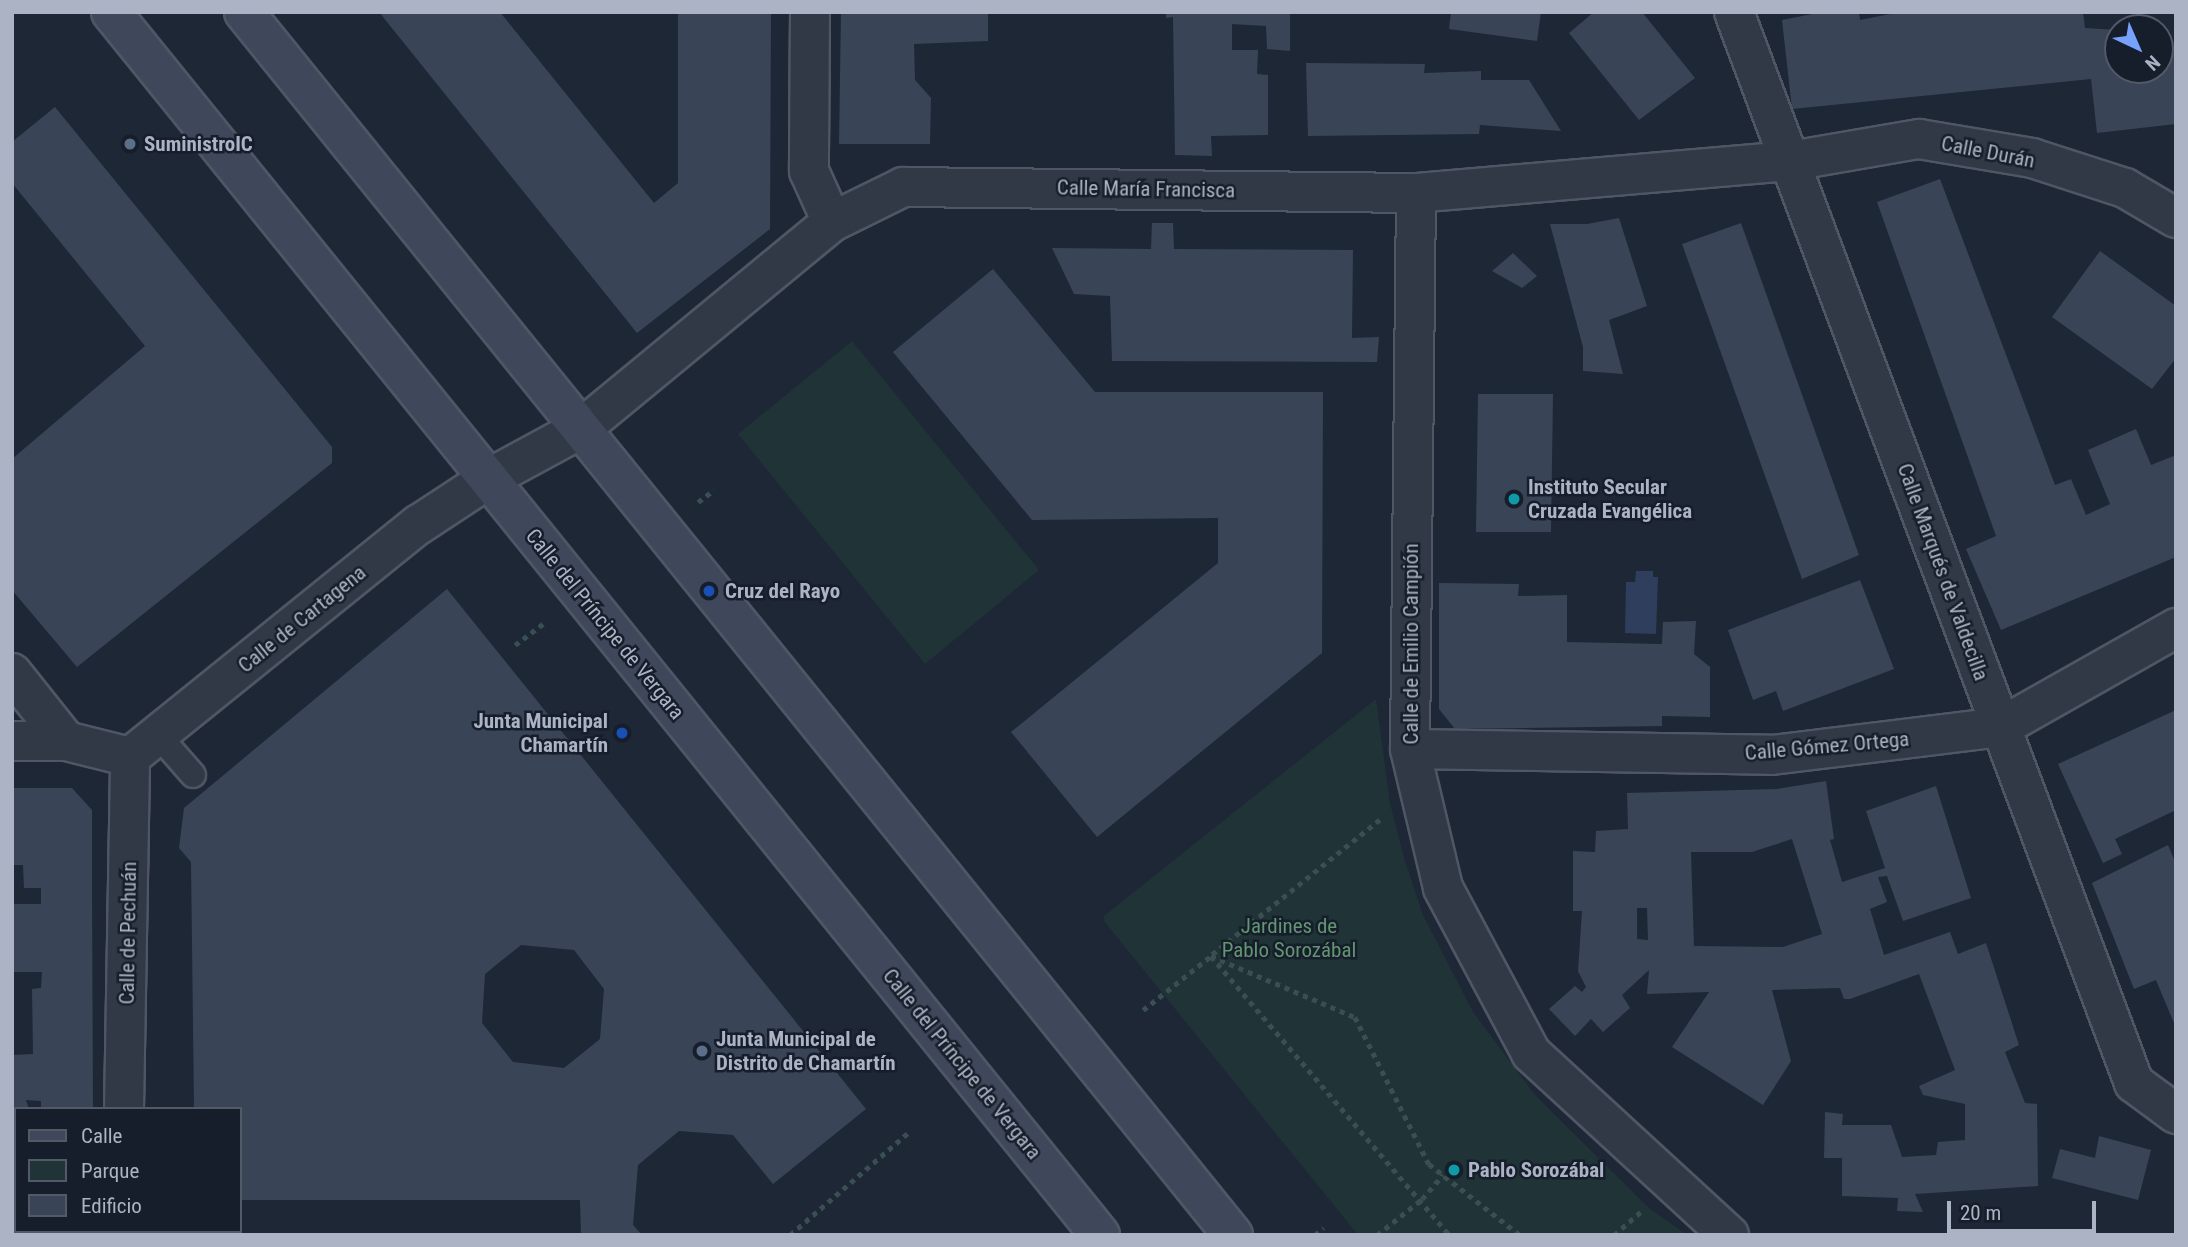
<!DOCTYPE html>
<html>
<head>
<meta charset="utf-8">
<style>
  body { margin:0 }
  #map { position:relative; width:2188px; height:1247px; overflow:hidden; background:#1e2736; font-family:"Roboto Condensed",sans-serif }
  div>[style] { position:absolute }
  .green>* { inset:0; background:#203337 }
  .water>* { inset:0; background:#2e3e5c }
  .building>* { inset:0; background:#394457 }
  .path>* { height:4.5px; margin-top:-2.25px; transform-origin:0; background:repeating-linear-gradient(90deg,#3a4f52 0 5px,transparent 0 10px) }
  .roads { filter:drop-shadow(2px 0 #4f5665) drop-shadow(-2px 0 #4f5665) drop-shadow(0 2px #4f5665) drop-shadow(0 -2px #4f5665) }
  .service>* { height:24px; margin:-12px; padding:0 12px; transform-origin:12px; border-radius:12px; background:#313947 }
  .minor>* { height:38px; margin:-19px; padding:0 19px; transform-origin:19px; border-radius:19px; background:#313947 }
  .tertiary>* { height:38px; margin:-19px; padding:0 19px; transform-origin:19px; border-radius:19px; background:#313947 }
  .secondary>* { height:38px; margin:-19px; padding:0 19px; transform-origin:19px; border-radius:19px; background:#3f475a }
  .dots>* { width:19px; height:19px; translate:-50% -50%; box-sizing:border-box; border:4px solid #171e2b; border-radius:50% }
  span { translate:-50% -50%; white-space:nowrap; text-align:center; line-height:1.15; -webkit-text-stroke:5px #171e2b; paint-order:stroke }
  .poi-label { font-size:21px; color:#abb3c4; font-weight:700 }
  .left { translate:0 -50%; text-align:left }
  .right { translate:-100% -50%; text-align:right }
  .street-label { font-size:21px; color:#abb3c4 }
  .park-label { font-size:21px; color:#629571 }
  .frame { position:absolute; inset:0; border:14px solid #abb3c4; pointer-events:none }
  .legend { position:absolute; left:14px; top:1107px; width:228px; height:126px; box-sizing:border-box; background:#171e2b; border:2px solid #525a68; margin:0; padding:9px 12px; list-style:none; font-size:21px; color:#abb3c4 }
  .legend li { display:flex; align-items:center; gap:14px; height:35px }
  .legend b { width:35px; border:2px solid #525a68 }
  .north { position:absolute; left:2104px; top:14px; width:70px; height:70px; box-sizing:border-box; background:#171e2b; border:2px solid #525a68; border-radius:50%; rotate:136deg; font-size:19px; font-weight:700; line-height:28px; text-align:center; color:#abb3c4 }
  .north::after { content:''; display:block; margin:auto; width:24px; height:32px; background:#76a2fe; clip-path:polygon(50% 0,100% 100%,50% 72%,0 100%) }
  .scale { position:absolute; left:1947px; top:1201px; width:149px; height:32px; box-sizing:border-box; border:4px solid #abb3c4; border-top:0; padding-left:9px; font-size:21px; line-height:24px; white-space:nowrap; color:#abb3c4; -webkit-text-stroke:5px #171e2b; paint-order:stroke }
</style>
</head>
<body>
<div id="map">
  <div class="green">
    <i style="clip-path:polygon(852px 341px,1039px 570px,925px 664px,738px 434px)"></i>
    <i style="clip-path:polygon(1376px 699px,1390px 803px,1404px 858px,1423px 915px,1473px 1012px,1535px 1095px,1649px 1208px,1687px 1235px,1358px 1235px,1104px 921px,1104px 916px)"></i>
  </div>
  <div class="water">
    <i style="clip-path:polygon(1636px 571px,1653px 571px,1653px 577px,1658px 577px,1656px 634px,1625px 633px,1626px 582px,1635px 582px)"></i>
  </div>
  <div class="building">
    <i style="clip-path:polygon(379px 12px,500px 12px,654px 203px,678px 183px,678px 12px,771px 12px,770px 229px,637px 333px)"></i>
    <i style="clip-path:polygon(841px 12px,988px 12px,988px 41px,914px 44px,915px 80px,931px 98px,930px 144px,839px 144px)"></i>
    <i style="clip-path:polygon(1166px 12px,1290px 12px,1290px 51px,1267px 49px,1266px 26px,1232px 24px,1232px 50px,1258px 50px,1257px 74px,1268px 75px,1268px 135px,1211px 136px,1212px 156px,1175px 155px,1173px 17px,1166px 18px)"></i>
    <i style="clip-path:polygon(1451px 12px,1541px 12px,1537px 41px,1449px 29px)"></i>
    <i style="clip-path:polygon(1594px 12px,1642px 12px,1695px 78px,1639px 120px,1569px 33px)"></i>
    <i style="clip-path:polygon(1822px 12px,1859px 12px,1860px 20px,1900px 12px,2083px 12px,2085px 28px,2118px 30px,2118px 70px,2160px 70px,2160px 55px,2176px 53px,2176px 124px,2097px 133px,2091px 79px,1792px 109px,1782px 20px)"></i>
    <i style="clip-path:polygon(1306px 63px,1425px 64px,1424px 73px,1481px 71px,1481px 80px,1529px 80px,1561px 131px,1480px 125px,1479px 134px,1308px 136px)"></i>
    <i style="clip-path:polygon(55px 107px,332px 447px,332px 463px,77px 667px,12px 590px,12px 459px,145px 346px,12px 183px,12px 142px)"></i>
    <i style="clip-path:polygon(1940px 179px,2055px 485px,2071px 479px,2086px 515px,2110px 504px,2088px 450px,2136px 429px,2151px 465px,2176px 455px,2176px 557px,2001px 630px,1966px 549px,1996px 536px,1877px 202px)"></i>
    <i style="clip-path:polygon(1619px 218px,1647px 306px,1609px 320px,1623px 374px,1583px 371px,1583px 347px,1550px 224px,1587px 224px)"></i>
    <i style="clip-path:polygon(1152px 223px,1173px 223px,1174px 249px,1353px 250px,1352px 338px,1379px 337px,1377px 362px,1112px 361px,1110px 296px,1074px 294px,1052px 248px,1151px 249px)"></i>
    <i style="clip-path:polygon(1741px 223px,1859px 555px,1802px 579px,1682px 244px)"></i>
    <i style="clip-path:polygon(2100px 251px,2176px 306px,2176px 358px,2152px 389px,2052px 317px)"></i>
    <i style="clip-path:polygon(1513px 253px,1537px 276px,1522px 288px,1492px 271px)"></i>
    <i style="clip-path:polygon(993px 269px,1095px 392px,1323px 392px,1322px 653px,1097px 837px,1011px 732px,1218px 563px,1218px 518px,1032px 520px,893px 352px)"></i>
    <i style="clip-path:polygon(1478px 394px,1553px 394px,1551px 532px,1476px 532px)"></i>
    <i style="clip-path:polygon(1860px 580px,1894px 669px,1783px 711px,1776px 691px,1753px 700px,1728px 630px)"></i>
    <i style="clip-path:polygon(1439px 583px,1519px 584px,1518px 596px,1567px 595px,1567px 642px,1662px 644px,1663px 622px,1696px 621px,1694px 654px,1710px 667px,1710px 717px,1662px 716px,1662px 726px,1455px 729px,1439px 709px)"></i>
    <i style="clip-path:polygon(evenodd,447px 589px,866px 1109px,773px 1184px,733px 1135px,679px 1131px,638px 1165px,633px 1225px,642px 1235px,581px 1235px,580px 1200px,240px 1200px,240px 1109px,194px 1109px,191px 862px,179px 848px,184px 808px,447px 589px,521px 945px,574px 950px,604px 989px,600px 1039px,564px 1068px,513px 1062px,482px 1023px,485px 974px,521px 945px)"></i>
    <i style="clip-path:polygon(2176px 710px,2176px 810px,2115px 839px,2122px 854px,2103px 863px,2058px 764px)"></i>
    <i style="clip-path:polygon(evenodd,1826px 781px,1834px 839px,1830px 840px,1842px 882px,1885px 868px,1866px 811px,1936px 786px,1971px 898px,1903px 921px,1887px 876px,1878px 877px,1887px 902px,1870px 909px,1884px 955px,1950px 932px,1958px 954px,1986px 943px,2019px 1045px,2005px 1052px,2025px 1103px,2037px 1104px,2038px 1186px,1915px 1194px,1923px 1212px,1897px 1211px,1898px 1198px,1842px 1196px,1842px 1158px,1824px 1158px,1825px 1112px,1843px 1114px,1842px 1125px,1891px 1125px,1902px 1157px,1936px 1155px,1938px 1142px,1965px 1140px,1965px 1104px,1923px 1095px,1919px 1086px,1955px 1070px,1919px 974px,1850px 999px,1844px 999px,1840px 988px,1772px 990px,1791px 1061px,1763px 1105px,1672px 1047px,1709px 992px,1647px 994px,1649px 970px,1622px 995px,1630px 1008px,1603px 1032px,1591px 1019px,1575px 1036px,1549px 1009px,1575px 986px,1582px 992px,1586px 987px,1578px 971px,1582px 911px,1573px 911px,1573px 851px,1595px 852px,1596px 831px,1628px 829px,1627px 793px,1777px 789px,1826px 781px,1792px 839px,1822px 934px,1783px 947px,1694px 946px,1691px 852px,1752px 852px,1792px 839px,1826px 781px,1637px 908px,1647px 908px,1648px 940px,1637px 939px,1637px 908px)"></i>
    <i style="clip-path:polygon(12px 788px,72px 788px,92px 810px,92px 888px,93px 1109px,41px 1109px,41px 1101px,26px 1100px,29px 1109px,16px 1109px,16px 1203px,12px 1055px,33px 1054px,32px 989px,41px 988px,42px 972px,12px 972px,12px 904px,41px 904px,41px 888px,24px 888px,23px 865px,12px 865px)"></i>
    <i style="clip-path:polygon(2168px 845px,2176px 864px,2176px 1028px,2156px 980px,2134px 989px,2092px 883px)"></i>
    <i style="clip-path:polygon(2099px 1136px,2151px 1150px,2138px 1200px,2052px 1178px,2060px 1149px,2095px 1158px)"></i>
  </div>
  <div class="path">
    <i style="left:698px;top:502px;width:20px;rotate:-37deg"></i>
    <i style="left:515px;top:645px;width:38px;rotate:-37deg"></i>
    <i style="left:1380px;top:820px;width:217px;rotate:141.2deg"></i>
    <i style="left:1211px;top:956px;width:367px;rotate:49.5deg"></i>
    <i style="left:1143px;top:1010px;width:87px;rotate:-38.5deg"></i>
    <i style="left:1211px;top:956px;width:156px;rotate:23deg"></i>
    <i style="left:1355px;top:1017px;width:165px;rotate:63.3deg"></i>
    <i style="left:1429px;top:1164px;width:115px;rotate:38deg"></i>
    <i style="left:790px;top:1235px;width:159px;rotate:-40.9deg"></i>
    <i style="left:1315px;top:1235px;width:11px;rotate:-41deg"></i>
    <i style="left:1377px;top:1235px;width:58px;rotate:-38.7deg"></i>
    <i style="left:1422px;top:1199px;width:32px;rotate:-49deg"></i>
    <i style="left:1614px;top:1235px;width:35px;rotate:-41deg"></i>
  </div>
  <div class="roads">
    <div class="service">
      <i style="left:158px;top:735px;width:53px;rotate:48.8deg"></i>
    </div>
    <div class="minor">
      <i style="left:810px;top:12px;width:159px;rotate:90.4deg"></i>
      <i style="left:809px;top:171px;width:56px;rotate:65.7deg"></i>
      <i style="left:1734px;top:12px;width:1143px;rotate:69.52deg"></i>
      <i style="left:2134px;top:1083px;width:52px;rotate:36.4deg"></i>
      <i style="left:1416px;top:193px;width:556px;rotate:90.62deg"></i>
      <i style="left:1410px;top:749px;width:143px;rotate:76.6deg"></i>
      <i style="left:1443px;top:888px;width:187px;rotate:61.9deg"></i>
      <i style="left:1531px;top:1053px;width:269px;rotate:42.6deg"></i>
      <i style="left:582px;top:428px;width:324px;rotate:-39.5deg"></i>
      <i style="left:832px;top:222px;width:79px;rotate:-26.2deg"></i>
      <i style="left:903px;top:187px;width:513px;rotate:0.67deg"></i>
      <i style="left:1416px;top:193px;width:376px;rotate:-4.9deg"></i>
      <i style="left:1791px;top:161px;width:130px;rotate:-9.8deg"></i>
      <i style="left:1919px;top:139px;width:115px;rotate:9.5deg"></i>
      <i style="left:2032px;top:158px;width:98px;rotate:17.9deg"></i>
      <i style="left:2125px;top:188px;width:59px;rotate:30.5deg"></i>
      <i style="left:12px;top:673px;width:87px;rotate:51.5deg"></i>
      <i style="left:1410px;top:749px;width:362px;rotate:0.9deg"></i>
      <i style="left:1772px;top:755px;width:231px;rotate:-7deg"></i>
      <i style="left:2001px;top:727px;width:201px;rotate:-29.5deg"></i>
      <i style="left:124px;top:1109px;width:352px;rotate:-89deg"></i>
      <i style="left:12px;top:1234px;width:109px;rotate:-1.1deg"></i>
    </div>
    <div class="tertiary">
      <i style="left:12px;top:741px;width:54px"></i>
      <i style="left:66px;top:741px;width:66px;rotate:14deg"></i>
      <i style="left:130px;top:757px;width:370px;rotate:-38.9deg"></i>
      <i style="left:418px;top:525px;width:84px;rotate:-33.3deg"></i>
      <i style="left:488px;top:479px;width:107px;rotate:-28.5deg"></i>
    </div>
    <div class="secondary">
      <i style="left:111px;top:12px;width:1573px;rotate:51.04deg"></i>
      <i style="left:244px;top:12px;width:1573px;rotate:51.04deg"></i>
    </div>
  </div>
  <div class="dots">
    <i style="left:130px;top:144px;background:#5c6f8a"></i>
    <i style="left:1514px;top:499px;background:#0f9aa8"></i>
    <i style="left:709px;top:591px;background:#1a4fb4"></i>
    <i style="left:622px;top:733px;background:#1a4fb4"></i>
    <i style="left:702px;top:1051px;background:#5c6f8a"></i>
    <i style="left:1454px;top:1170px;background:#0f9aa8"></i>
  </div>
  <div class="poi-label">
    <span class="left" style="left:144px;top:144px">SuministroIC</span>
    <span class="left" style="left:1528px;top:499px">Instituto Secular<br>Cruzada Evangélica</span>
    <span class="left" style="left:725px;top:591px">Cruz del Rayo</span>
    <span class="right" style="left:608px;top:733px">Junta Municipal<br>Chamartín</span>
    <span class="left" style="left:716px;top:1051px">Junta Municipal de<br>Distrito de Chamartín</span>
    <span class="left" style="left:1468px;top:1170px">Pablo Sorozábal</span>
  </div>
  <div class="street-label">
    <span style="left:1988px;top:152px;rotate:11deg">Calle Durán</span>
    <span style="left:1146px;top:189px;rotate:1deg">Calle María Francisca</span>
    <span style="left:1943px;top:572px;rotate:70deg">Calle Marqués de Valdecilla</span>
    <span style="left:302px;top:619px;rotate:-39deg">Calle de Cartagena</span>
    <span style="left:605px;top:624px;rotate:51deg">Calle del Príncipe de Vergara</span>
    <span style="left:1411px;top:644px;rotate:-90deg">Calle de Emilio Campión</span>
    <span style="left:1827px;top:746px;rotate:-5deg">Calle Gómez Ortega</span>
    <span style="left:128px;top:933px;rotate:-89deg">Calle de Pechuán</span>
    <span style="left:962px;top:1064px;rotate:51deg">Calle del Príncipe de Vergara</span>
  </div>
  <div class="park-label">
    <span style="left:1289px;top:938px">Jardines de<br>Pablo Sorozábal</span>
  </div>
  <div class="frame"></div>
  <ul class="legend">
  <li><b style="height:9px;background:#3f475a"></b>Calle</li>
  <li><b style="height:19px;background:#203337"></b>Parque</li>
  <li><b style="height:19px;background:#394457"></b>Edificio</li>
  </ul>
  <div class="north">N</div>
  <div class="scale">20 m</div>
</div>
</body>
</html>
